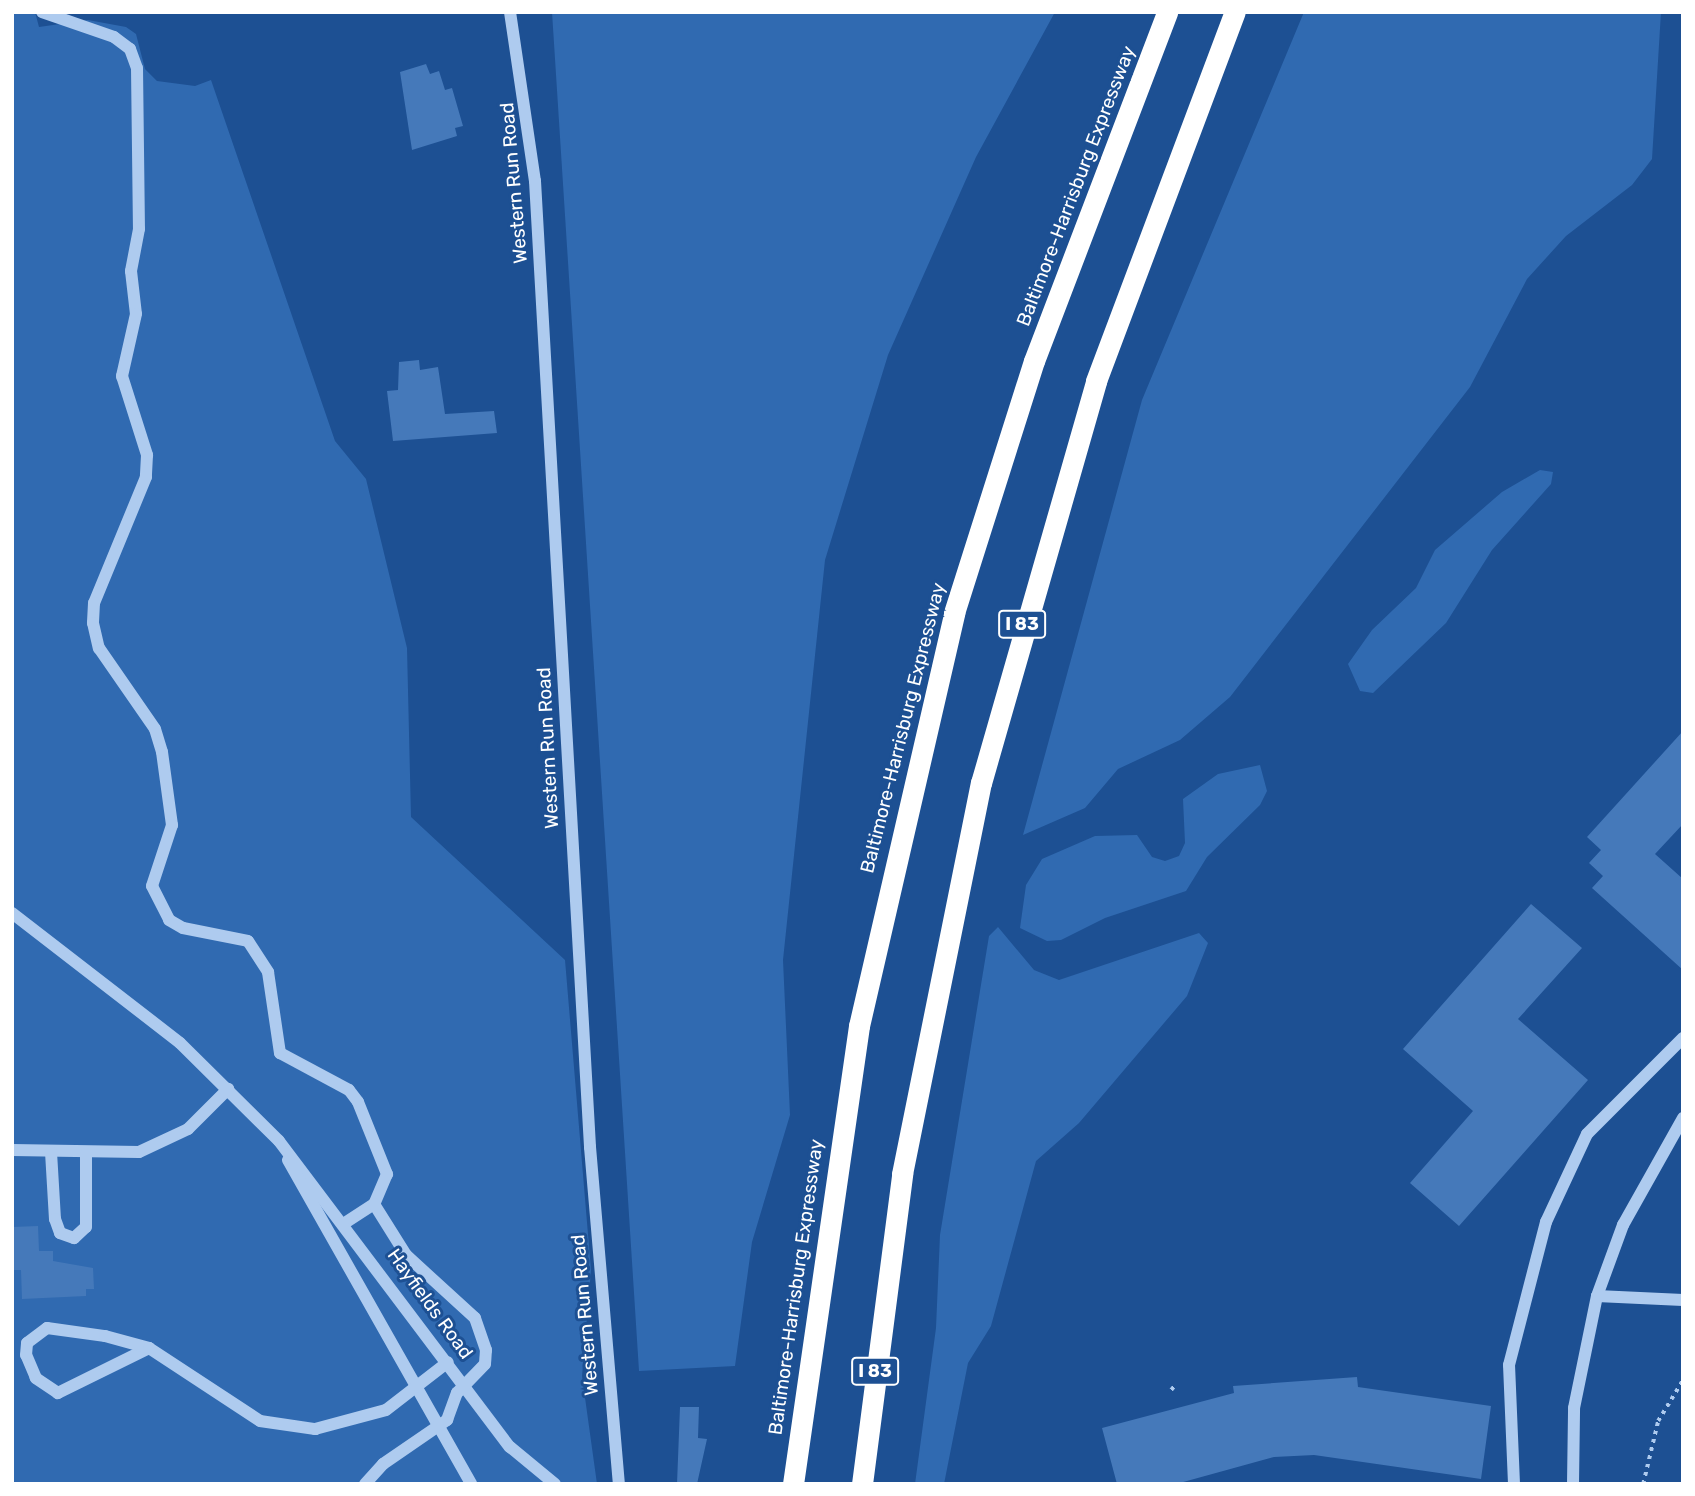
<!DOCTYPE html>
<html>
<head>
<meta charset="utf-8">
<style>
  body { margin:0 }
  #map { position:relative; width:1695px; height:1496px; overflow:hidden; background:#1d5093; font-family:Rubik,sans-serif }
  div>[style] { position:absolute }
  .green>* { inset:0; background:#306ab1 }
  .building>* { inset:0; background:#4579ba }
  .path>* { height:3.5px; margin-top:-1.75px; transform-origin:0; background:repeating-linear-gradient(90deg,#aecbef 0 3.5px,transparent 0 8.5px) }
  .minor>* { height:12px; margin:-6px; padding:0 6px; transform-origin:6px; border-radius:6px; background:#aecbef }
  .highway>* { height:21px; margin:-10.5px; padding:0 10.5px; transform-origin:10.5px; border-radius:10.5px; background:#fff }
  span { translate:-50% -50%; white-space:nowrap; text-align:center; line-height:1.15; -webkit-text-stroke:6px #1d5093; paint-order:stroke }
  .shield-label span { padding:2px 5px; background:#1d5093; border:2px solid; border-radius:5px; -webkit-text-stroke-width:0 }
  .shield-label { font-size:18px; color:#fff; font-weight:700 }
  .street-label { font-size:19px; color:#fff }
  .frame { position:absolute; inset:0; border:14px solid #fff; pointer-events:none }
</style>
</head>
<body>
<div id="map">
  <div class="green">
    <i style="clip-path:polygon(12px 12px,35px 12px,39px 27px,88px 20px,126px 27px,136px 34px,145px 69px,157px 81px,195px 86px,211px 80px,335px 441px,366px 479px,407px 648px,411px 817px,565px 960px,591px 1270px,582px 1376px,597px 1484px,12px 1484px)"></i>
    <i style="clip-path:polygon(552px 12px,1055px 12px,976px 157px,888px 355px,825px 560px,783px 960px,790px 1115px,752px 1242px,735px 1366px,639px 1371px)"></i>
    <i style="clip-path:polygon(1304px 12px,1661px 12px,1652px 159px,1632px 185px,1566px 236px,1527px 279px,1470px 387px,1230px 697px,1180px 740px,1118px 769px,1085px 808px,1023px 835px,1142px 400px)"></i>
    <i style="clip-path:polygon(1540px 470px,1553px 472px,1551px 484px,1492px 550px,1446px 623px,1373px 693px,1360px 691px,1348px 664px,1372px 630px,1416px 588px,1435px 550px,1502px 492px)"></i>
    <i style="clip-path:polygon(1260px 765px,1267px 791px,1260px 805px,1207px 857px,1186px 891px,1105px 918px,1061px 940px,1047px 941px,1020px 928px,1026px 885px,1042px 859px,1095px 836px,1137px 835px,1152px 857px,1165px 861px,1179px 856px,1185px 843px,1183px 799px,1218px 774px)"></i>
    <i style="clip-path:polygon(998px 927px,1034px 970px,1059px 980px,1199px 933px,1208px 943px,1187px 996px,1079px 1123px,1036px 1161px,991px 1326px,968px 1363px,944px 1484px,915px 1484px,936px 1328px,940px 1235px,989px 936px)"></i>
  </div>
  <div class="building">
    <i style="clip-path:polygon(426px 64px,430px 74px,439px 71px,445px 90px,452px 88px,463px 126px,455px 128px,457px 136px,412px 150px,400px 72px)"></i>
    <i style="clip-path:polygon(419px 360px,420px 370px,438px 367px,445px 414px,494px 411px,497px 433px,393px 441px,387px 391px,398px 390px,399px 362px)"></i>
    <i style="clip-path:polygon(1683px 731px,1683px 824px,1655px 854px,1683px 879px,1683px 970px,1592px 888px,1603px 876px,1589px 863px,1601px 850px,1587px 837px)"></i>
    <i style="clip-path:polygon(1531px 904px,1582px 948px,1518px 1019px,1588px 1080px,1459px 1226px,1410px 1183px,1473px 1111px,1403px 1049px)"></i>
    <i style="clip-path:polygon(38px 1226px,39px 1251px,53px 1251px,53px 1261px,93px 1268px,94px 1289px,86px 1289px,86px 1296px,22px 1299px,21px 1270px,12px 1270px,12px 1227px)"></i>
    <i style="clip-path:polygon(1357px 1377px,1358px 1387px,1491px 1406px,1481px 1479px,1314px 1455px,1274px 1457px,1176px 1484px,1117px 1484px,1102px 1428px,1234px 1393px,1233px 1386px)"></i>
    <i style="clip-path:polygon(680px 1407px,699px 1407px,698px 1438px,707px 1439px,697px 1484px,677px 1484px)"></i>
  </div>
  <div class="path">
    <i style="left:1171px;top:1390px;width:6px;rotate:-51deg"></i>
    <i style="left:1643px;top:1484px;width:65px;rotate:-76.6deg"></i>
    <i style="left:1658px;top:1421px;width:48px;rotate:-58.6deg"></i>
  </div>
  <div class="minor">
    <i style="left:42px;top:12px;width:76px;rotate:19.1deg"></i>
    <i style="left:114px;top:37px;width:20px;rotate:37deg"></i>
    <i style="left:130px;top:49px;width:20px;rotate:70deg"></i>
    <i style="left:137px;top:68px;width:161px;rotate:89.3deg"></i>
    <i style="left:139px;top:229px;width:43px;rotate:100.8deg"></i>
    <i style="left:131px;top:271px;width:43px;rotate:83.4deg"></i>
    <i style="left:136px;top:314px;width:64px;rotate:102.7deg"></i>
    <i style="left:122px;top:376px;width:83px;rotate:72.4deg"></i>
    <i style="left:147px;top:455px;width:22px;rotate:93deg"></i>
    <i style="left:146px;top:477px;width:136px;rotate:112.4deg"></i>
    <i style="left:94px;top:603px;width:20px;rotate:93deg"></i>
    <i style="left:93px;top:623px;width:26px;rotate:77deg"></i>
    <i style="left:99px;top:648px;width:98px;rotate:55.3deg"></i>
    <i style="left:155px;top:729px;width:24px;rotate:73deg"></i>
    <i style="left:162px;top:752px;width:74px;rotate:82.2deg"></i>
    <i style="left:172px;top:825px;width:64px;rotate:108.2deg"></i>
    <i style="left:152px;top:886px;width:38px;rotate:63deg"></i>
    <i style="left:169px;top:920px;width:16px;rotate:30deg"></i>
    <i style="left:183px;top:928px;width:66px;rotate:11.3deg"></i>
    <i style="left:248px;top:941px;width:37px;rotate:57deg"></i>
    <i style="left:268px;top:972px;width:82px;rotate:81.6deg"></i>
    <i style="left:280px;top:1053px;width:78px;rotate:28.2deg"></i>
    <i style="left:349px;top:1090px;width:15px;rotate:53deg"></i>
    <i style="left:358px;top:1102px;width:78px;rotate:68.1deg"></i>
    <i style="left:387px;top:1174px;width:33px;rotate:113deg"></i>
    <i style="left:374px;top:1204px;width:33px;rotate:147deg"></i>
    <i style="left:510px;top:12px;width:171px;rotate:81.6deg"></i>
    <i style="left:535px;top:181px;width:968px;rotate:86.74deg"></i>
    <i style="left:590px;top:1147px;width:338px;rotate:85.1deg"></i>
    <i style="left:12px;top:913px;width:212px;rotate:37.7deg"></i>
    <i style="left:180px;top:1043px;width:139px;rotate:44.7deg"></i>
    <i style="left:279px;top:1141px;width:383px;rotate:53deg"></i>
    <i style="left:510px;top:1447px;width:58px;rotate:39.4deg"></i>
    <i style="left:12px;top:1150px;width:127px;rotate:0.9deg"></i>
    <i style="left:139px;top:1152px;width:54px;rotate:-25.1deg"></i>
    <i style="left:188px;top:1129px;width:57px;rotate:-45deg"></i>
    <i style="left:51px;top:1152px;width:67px;rotate:86.6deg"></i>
    <i style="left:55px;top:1219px;width:15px;rotate:70deg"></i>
    <i style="left:60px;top:1233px;width:15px;rotate:20deg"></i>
    <i style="left:74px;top:1238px;width:16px;rotate:-43deg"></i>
    <i style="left:86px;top:1227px;width:73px;rotate:-90deg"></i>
    <i style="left:288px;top:1160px;width:372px;rotate:60.5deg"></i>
    <i style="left:1597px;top:1296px;width:86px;rotate:2.7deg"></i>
    <i style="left:149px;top:1348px;width:102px;rotate:153.7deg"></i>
    <i style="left:58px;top:1393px;width:27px;rotate:-146deg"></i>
    <i style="left:36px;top:1378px;width:25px;rotate:-113deg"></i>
    <i style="left:26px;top:1355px;width:12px;rotate:-85deg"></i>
    <i style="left:27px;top:1343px;width:25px;rotate:-37deg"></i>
    <i style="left:47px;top:1328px;width:59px;rotate:7.9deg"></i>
    <i style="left:105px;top:1336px;width:46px;rotate:15.3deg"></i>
    <i style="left:149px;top:1348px;width:133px;rotate:33.3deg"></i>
    <i style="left:260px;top:1421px;width:56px;rotate:8.3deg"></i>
    <i style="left:315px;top:1429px;width:73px;rotate:-15deg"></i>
    <i style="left:386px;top:1410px;width:78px;rotate:-37.7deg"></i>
    <i style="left:365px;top:1484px;width:27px;rotate:-48deg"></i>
    <i style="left:383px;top:1464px;width:78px;rotate:-34.5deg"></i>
    <i style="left:447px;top:1420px;width:29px;rotate:-70deg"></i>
    <i style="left:457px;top:1393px;width:40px;rotate:-46deg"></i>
    <i style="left:485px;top:1364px;width:14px;rotate:-86deg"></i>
    <i style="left:486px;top:1350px;width:34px;rotate:-109deg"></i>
    <i style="left:475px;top:1318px;width:93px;rotate:-137.6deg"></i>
    <i style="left:406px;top:1255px;width:60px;rotate:-122.1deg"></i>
    <i style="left:1514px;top:1484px;width:119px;rotate:-92.4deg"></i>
    <i style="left:1509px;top:1365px;width:148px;rotate:-75.5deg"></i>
    <i style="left:1546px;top:1222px;width:97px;rotate:-65deg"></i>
    <i style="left:1587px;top:1134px;width:136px;rotate:-45deg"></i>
    <i style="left:1573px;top:1484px;width:76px;rotate:-89.2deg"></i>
    <i style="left:1574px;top:1408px;width:114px;rotate:-78.4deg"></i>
    <i style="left:1597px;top:1296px;width:76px;rotate:-69.9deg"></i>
    <i style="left:1623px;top:1225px;width:123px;rotate:-60.7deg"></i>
  </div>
  <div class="highway">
    <i style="left:793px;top:1484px;width:463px;rotate:-81.8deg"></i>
    <i style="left:859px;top:1026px;width:424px;rotate:-77deg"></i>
    <i style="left:954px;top:613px;width:264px;rotate:-72.4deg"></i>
    <i style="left:1034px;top:361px;width:373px;rotate:-69.1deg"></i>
    <i style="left:862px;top:1484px;width:313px;rotate:-82.6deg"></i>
    <i style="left:902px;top:1174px;width:399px;rotate:-78.6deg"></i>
    <i style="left:981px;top:783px;width:418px;rotate:-74deg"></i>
    <i style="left:1096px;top:381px;width:394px;rotate:-69.4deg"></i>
  </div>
  <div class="shield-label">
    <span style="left:1022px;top:624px">I 83</span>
    <span style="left:875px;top:1371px">I 83</span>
  </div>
  <div class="street-label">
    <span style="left:514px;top:183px;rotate:-95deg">Western Run Road</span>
    <span style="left:1076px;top:186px;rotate:-69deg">Baltimore-Harrisburg Expressway</span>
    <span style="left:903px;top:728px;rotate:-76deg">Baltimore-Harrisburg Expressway</span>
    <span style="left:548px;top:748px;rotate:-93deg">Western Run Road</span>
    <span style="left:796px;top:1287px;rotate:-82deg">Baltimore-Harrisburg Expressway</span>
    <span style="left:430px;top:1304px;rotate:54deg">Hayfields Road</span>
    <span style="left:585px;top:1315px;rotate:-95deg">Western Run Road</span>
  </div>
  <div class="frame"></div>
</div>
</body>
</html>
